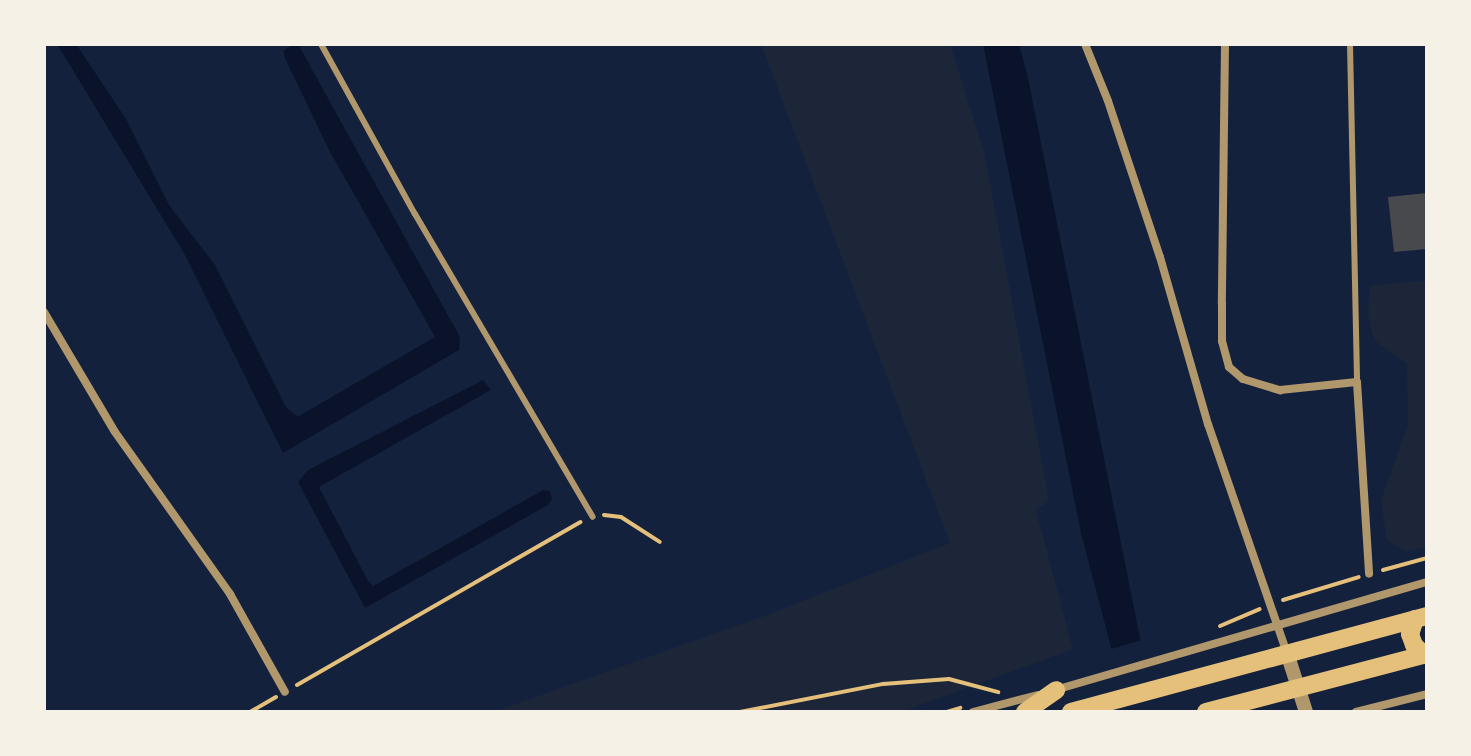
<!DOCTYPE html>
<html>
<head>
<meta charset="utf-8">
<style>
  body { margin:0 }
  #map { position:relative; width:1471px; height:756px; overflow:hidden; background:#14213d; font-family:Raleway,sans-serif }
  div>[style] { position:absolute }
  .green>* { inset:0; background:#1d2539 }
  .water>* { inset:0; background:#0b132b }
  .pier>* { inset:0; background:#14213d }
  .building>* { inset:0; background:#48494c }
  .path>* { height:4px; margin:-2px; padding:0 2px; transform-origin:2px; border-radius:2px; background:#e5c07b }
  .service>* { height:6px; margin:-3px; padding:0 3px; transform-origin:3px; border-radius:3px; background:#b1986c }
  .minor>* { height:8px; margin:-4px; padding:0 4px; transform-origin:4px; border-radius:4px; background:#b1986c }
  .tertiary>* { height:14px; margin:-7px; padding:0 7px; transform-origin:7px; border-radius:7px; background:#b1986c }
  .primary>* { height:18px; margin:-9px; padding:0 9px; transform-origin:9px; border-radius:9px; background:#e5c07b }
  span { translate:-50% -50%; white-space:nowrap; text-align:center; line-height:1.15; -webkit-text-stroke:7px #f6f1e7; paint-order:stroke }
  .frame { position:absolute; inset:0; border:46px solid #f6f1e7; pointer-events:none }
</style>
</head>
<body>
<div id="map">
  <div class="green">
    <i style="clip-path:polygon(761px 44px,950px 44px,984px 151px,1049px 501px,1036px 510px,1073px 649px,901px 712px,493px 712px,767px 615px,950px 543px)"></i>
    <i style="clip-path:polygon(1427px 280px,1427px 547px,1405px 551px,1387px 540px,1381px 500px,1408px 425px,1407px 364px,1374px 340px,1368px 314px,1370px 286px)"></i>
  </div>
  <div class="water">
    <i style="clip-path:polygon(57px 44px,76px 44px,126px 119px,169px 205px,215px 265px,286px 407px,295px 415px,299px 416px,435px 337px,329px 150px,284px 56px,284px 50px,294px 44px,298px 44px,460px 337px,459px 350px,283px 453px,185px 255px)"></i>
    <i style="clip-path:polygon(983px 44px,1019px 44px,1028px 78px,1144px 658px,1128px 712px,1081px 533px)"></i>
    <i style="clip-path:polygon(483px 380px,491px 390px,319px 487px,368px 581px,373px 586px,543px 490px,550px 491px,552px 499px,548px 505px,365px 608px,298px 482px,308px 470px)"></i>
  </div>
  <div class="pier">
    <i style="clip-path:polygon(1145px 639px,1148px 657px,1167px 712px,1124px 712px,1108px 650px)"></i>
  </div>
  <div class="building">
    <i style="clip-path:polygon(1427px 193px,1427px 249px,1394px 252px,1388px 197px)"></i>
  </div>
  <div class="path">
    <i style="left:604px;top:515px;width:17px;rotate:7deg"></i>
    <i style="left:621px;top:517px;width:46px;rotate:32.7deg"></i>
    <i style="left:1383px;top:570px;width:46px;rotate:-15.3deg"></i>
    <i style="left:1283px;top:600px;width:79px;rotate:-16.8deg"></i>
    <i style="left:1220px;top:626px;width:43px;rotate:-23deg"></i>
    <i style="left:297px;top:685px;width:327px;rotate:-29.9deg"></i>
    <i style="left:250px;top:712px;width:30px;rotate:-30deg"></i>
    <i style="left:740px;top:712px;width:146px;rotate:-11.1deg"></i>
    <i style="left:883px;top:684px;width:66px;rotate:-4.3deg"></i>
    <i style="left:949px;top:679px;width:51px;rotate:14.9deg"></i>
    <i style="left:947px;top:712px;width:14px;rotate:-17deg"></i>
  </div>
  <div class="service">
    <i style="left:321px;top:44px;width:194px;rotate:61.1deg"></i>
    <i style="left:415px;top:214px;width:351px;rotate:59.6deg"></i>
    <i style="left:1350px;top:44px;width:338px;rotate:88.8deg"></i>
  </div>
  <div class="minor">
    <i style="left:1085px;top:44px;width:61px;rotate:68deg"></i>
    <i style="left:1108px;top:101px;width:164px;rotate:71.6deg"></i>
    <i style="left:1160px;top:257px;width:174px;rotate:74deg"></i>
    <i style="left:1208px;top:424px;width:242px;rotate:71deg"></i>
    <i style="left:1225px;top:44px;width:260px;rotate:90.7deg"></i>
    <i style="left:1222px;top:304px;width:37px;rotate:90deg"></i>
    <i style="left:1222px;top:341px;width:27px;rotate:75deg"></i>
    <i style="left:1229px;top:367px;width:18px;rotate:41deg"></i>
    <i style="left:1243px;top:379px;width:39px;rotate:17deg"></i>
    <i style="left:1280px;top:390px;width:77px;rotate:-5.9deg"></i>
    <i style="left:1357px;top:382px;width:192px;rotate:86.4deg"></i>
    <i style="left:44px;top:312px;width:139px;rotate:59.4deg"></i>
    <i style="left:115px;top:432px;width:199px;rotate:54.6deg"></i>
    <i style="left:230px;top:594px;width:112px;rotate:60.7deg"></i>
    <i style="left:1055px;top:690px;width:387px;rotate:-16.2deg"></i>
    <i style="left:973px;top:712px;width:67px;rotate:-14.7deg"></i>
    <i style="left:1356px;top:712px;width:73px;rotate:-14.2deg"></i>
  </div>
  <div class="tertiary">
    <i style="left:1287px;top:653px;width:62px;rotate:72.1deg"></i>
  </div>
  <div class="primary">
    <i style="left:1415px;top:619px;width:16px;rotate:108deg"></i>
    <i style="left:1410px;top:634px;width:12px;rotate:70deg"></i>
    <i style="left:1414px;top:645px;width:14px;rotate:45deg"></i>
    <i style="left:1025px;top:712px;width:38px;rotate:-35deg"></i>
    <i style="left:1071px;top:712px;width:369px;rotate:-15.1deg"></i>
    <i style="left:1206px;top:712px;width:228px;rotate:-14.7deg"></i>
  </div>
  <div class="frame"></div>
</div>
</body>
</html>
